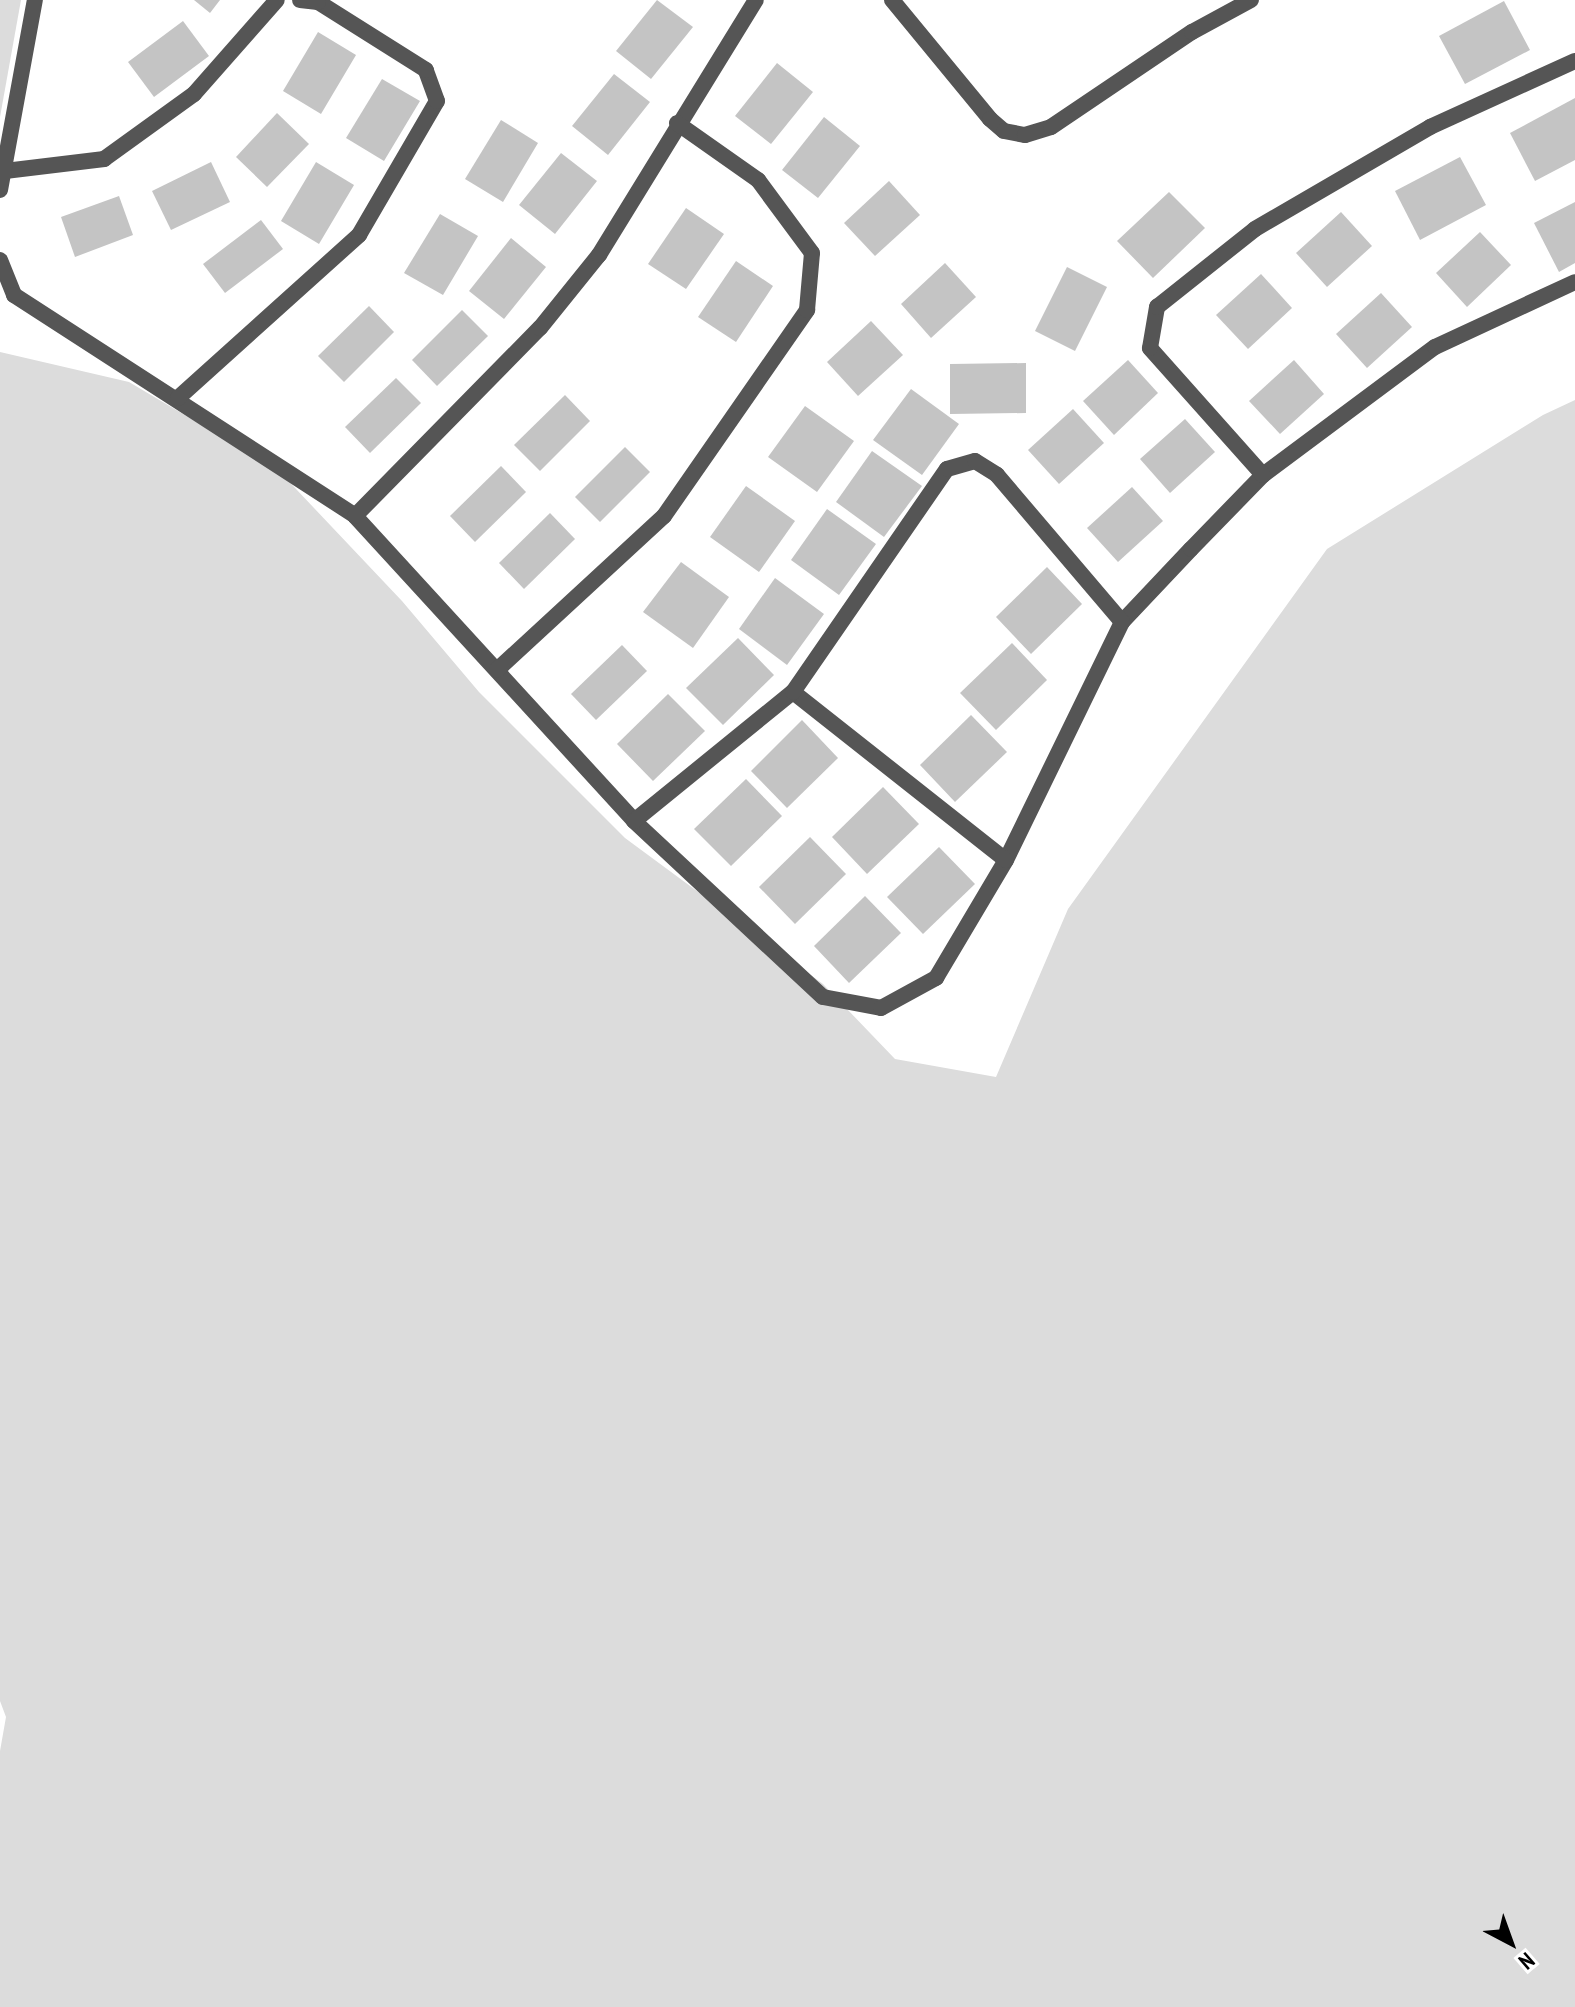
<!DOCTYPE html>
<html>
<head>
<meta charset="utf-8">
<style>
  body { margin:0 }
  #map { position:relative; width:1575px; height:2007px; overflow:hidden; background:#fff; font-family:"PT Sans Narrow",sans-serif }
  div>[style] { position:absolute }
  .green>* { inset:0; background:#dcdcdc }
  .building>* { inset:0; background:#c4c4c4 }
  .minor>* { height:16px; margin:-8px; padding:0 8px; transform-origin:8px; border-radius:8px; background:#555 }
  span { translate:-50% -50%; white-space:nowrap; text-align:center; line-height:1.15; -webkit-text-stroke:6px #fff; paint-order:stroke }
  .north { position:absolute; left:1471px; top:1903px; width:80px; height:80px; -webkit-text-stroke:6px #fff; paint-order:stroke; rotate:139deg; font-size:22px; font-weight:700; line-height:32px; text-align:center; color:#000 }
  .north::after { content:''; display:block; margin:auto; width:28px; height:36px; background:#000; clip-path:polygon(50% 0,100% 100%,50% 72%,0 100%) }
</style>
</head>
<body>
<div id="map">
  <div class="green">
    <i style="clip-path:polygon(0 0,21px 0,0 117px)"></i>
    <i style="clip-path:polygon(0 352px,129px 382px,279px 471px,402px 601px,479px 692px,625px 838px,823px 984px,895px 1059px,996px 1077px,1068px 909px,1327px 549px,1543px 415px,1575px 400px,1575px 2007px,0 2007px,0 1751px,6px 1717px,0 1701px)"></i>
  </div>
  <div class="building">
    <i style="clip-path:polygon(194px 0,220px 0,210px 13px)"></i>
    <i style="clip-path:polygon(657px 0,693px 27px,651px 79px,616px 51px)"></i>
    <i style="clip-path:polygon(1504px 1px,1530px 50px,1465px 84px,1439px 36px)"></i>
    <i style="clip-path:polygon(183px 21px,209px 56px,154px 97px,128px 62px)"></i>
    <i style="clip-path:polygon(318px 32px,356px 55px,321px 114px,283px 91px)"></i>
    <i style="clip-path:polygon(777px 63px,813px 92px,771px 144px,735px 116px)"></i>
    <i style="clip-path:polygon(614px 74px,650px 102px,608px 155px,572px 126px)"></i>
    <i style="clip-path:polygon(382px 79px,420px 101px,384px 161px,346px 138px)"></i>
    <i style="clip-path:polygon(1575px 98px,1575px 160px,1535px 181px,1510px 133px)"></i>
    <i style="clip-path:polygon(277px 113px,309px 144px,267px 187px,236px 157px)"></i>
    <i style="clip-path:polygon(824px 117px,860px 146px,818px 198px,782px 170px)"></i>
    <i style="clip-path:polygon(501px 120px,538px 143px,503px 202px,465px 179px)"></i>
    <i style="clip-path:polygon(561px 153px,597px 181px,555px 234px,519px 205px)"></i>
    <i style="clip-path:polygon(1460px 157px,1486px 205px,1420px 240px,1395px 191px)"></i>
    <i style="clip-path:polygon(211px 162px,230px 202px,171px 230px,152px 191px)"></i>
    <i style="clip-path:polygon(316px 162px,354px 185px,319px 244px,281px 221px)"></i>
    <i style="clip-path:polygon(889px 181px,920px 215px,875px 256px,844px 223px)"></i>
    <i style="clip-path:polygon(1169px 192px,1205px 228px,1153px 278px,1117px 241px)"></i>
    <i style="clip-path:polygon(119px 196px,133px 235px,75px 257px,61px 217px)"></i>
    <i style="clip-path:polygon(1575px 202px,1575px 263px,1559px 272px,1534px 223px)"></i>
    <i style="clip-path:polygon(686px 208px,724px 234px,686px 289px,648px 264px)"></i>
    <i style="clip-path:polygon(1341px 212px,1372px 246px,1327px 287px,1296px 253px)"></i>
    <i style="clip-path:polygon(440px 214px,478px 236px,443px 295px,404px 273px)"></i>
    <i style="clip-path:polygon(261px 220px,283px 249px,225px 293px,203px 264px)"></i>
    <i style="clip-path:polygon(1480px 232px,1511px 265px,1467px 307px,1436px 273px)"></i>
    <i style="clip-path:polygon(511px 238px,546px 267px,504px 319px,469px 291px)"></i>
    <i style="clip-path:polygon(736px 261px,773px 286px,736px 342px,698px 317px)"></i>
    <i style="clip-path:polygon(945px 263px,976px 297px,931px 338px,901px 304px)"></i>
    <i style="clip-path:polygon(1067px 267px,1107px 287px,1075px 351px,1035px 331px)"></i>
    <i style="clip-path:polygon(1261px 274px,1292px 308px,1248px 349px,1216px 315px)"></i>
    <i style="clip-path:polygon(1381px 293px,1412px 327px,1367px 368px,1336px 334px)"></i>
    <i style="clip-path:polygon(369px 306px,394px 332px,344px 382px,318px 356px)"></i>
    <i style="clip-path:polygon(462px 310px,488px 336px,437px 386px,412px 360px)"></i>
    <i style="clip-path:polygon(871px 321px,903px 355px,858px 396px,827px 362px)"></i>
    <i style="clip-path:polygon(1128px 360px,1158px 393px,1114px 435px,1083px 401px)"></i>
    <i style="clip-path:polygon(1294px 360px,1324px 394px,1280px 434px,1249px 401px)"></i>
    <i style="clip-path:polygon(1026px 363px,1026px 413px,950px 414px,950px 364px)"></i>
    <i style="clip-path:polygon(396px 378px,421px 403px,370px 453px,345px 427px)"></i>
    <i style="clip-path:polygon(911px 389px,959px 424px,922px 475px,873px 440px)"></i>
    <i style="clip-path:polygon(565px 395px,590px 421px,540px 471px,514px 445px)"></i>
    <i style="clip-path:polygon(805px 406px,854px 441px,817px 492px,768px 457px)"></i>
    <i style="clip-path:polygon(1073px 409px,1104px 443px,1059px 484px,1028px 450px)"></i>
    <i style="clip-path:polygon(1185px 419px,1215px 452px,1170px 493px,1140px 459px)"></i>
    <i style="clip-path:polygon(625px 447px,650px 472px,600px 522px,575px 497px)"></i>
    <i style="clip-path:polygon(872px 451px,922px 486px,884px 537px,836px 502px)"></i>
    <i style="clip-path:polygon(501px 466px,526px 492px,475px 542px,450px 516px)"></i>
    <i style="clip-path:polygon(746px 486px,795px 521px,759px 572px,710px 537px)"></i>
    <i style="clip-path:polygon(1132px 487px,1163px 521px,1118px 562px,1087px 528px)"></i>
    <i style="clip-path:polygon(827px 509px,876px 544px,839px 595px,791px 560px)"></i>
    <i style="clip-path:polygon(550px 513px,575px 539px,524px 589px,499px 563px)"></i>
    <i style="clip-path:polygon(681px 562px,729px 597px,693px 648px,643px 612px)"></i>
    <i style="clip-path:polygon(1047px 567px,1082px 604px,1031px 654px,996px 617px)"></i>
    <i style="clip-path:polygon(775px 578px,824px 614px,787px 665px,739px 629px)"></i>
    <i style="clip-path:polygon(738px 638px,774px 675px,723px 725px,686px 688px)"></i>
    <i style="clip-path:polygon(1012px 643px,1047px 680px,996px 730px,960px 693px)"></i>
    <i style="clip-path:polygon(622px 645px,647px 671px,596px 720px,571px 694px)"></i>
    <i style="clip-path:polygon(668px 694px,705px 731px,653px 781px,617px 744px)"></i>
    <i style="clip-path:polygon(971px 715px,1007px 752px,955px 802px,920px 765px)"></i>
    <i style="clip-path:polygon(802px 720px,838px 758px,787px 808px,751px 771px)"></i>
    <i style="clip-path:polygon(746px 779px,782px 816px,731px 866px,694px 829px)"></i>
    <i style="clip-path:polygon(883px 787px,919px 824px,867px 874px,832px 837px)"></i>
    <i style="clip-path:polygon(810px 837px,846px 874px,795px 924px,759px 887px)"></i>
    <i style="clip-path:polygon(939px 847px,975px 884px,923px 934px,887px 897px)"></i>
    <i style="clip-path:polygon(865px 896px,901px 933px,849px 983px,814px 946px)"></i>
  </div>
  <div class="minor">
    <i style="left:892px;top:0;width:154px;rotate:50.5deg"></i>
    <i style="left:990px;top:119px;width:18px;rotate:41deg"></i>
    <i style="left:1004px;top:131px;width:21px;rotate:11deg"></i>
    <i style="left:1025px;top:135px;width:27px;rotate:-17deg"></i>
    <i style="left:1051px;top:127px;width:170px;rotate:-34deg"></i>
    <i style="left:1192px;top:32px;width:67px;rotate:-28.5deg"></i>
    <i style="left:5px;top:171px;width:100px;rotate:-6.9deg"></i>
    <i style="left:104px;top:159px;width:111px;rotate:-35.8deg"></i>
    <i style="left:194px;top:94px;width:125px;rotate:-48.6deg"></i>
    <i style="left:0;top:190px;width:193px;rotate:-79.6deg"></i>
    <i style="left:0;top:260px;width:38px;rotate:68deg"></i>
    <i style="left:14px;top:295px;width:406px;rotate:32.9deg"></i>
    <i style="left:355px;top:516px;width:413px;rotate:47.5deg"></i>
    <i style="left:634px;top:821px;width:258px;rotate:43deg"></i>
    <i style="left:823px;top:997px;width:59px;rotate:10.7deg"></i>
    <i style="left:881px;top:1008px;width:63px;rotate:-28.6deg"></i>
    <i style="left:936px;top:978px;width:137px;rotate:-59.3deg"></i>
    <i style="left:1006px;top:860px;width:265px;rotate:-64deg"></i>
    <i style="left:1122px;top:622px;width:100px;rotate:-46.6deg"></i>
    <i style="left:1191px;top:549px;width:103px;rotate:-45.8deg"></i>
    <i style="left:1263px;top:475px;width:214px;rotate:-36.7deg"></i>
    <i style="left:1435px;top:347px;width:154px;rotate:-24.9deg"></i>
    <i style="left:178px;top:398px;width:244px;rotate:-42deg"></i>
    <i style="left:359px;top:235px;width:155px;rotate:-59.8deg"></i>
    <i style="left:437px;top:101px;width:33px;rotate:-110deg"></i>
    <i style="left:426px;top:70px;width:128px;rotate:-147.8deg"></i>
    <i style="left:318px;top:2px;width:18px;rotate:-174deg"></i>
    <i style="left:1263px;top:475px;width:170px;rotate:-131.7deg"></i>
    <i style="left:1150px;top:348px;width:42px;rotate:-80.3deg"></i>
    <i style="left:1157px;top:307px;width:125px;rotate:-38.5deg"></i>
    <i style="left:1255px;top:229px;width:203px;rotate:-30.2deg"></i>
    <i style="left:1430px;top:127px;width:159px;rotate:-24.5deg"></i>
    <i style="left:355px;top:516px;width:264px;rotate:-45.5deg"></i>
    <i style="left:540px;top:328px;width:94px;rotate:-51.1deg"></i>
    <i style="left:599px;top:255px;width:299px;rotate:-58.4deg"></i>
    <i style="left:497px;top:670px;width:227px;rotate:-42.7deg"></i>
    <i style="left:664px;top:516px;width:251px;rotate:-55.2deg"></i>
    <i style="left:807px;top:310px;width:57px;rotate:-85deg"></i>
    <i style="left:812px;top:253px;width:91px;rotate:-126.5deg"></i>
    <i style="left:758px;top:180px;width:99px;rotate:-144.9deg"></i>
    <i style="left:793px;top:692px;width:271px;rotate:38.3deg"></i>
    <i style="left:634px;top:821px;width:205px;rotate:-39.1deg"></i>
    <i style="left:793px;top:692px;width:271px;rotate:-55.4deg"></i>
    <i style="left:947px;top:469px;width:29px;rotate:-16deg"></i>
    <i style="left:975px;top:461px;width:26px;rotate:32deg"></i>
    <i style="left:997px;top:475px;width:193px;rotate:49.6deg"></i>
  </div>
  <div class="north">N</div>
</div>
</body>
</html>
